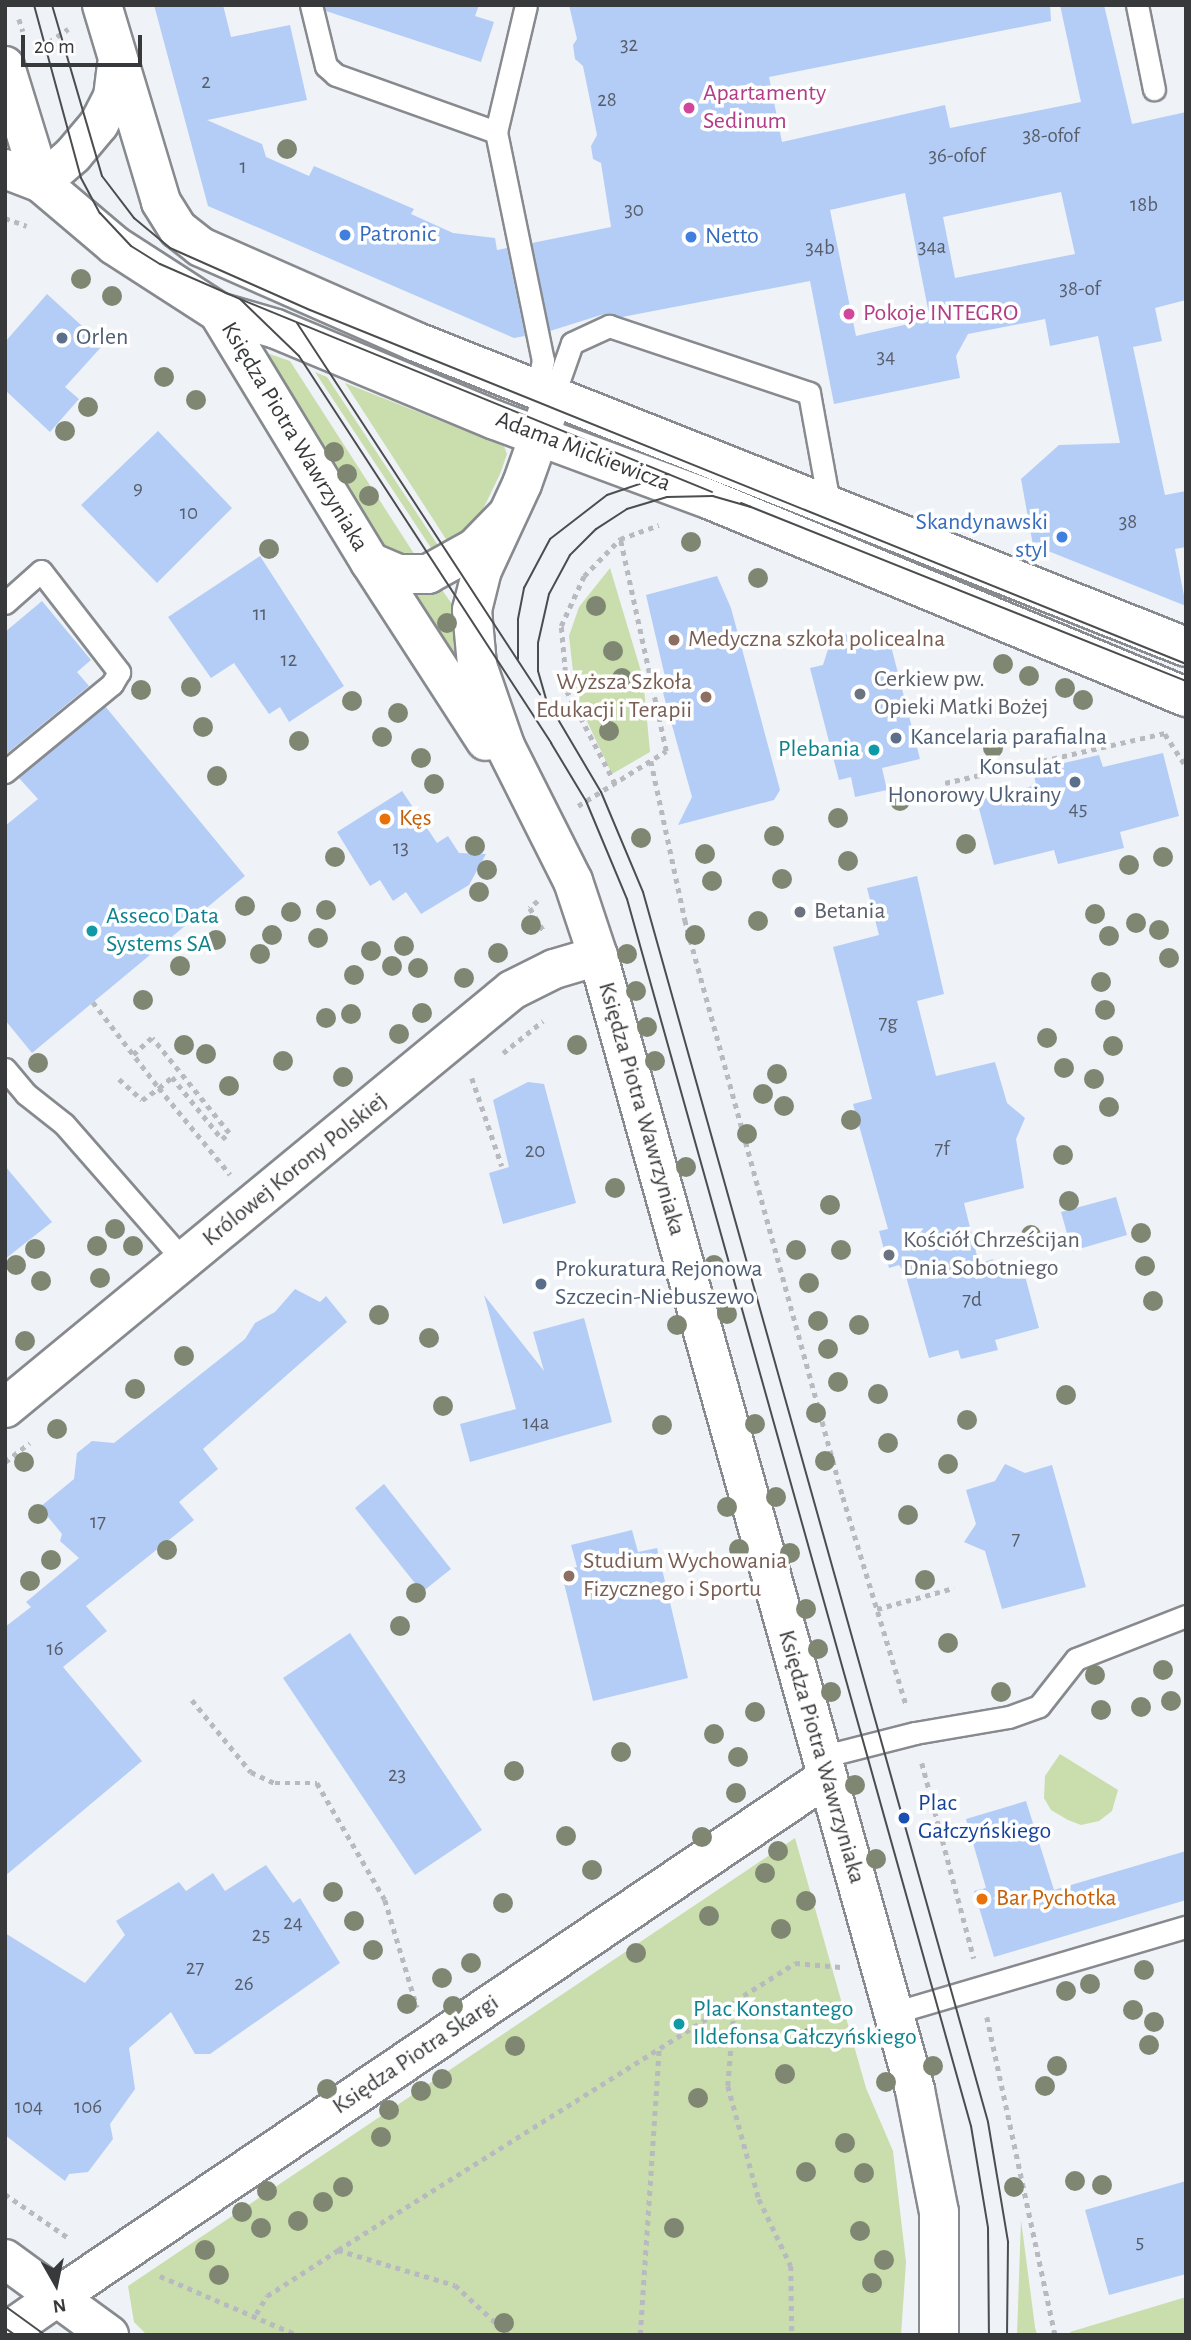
<!DOCTYPE html>
<html>
<head>
<meta charset="utf-8">
<style>
  body { margin:0 }
  #map { position:relative; width:1191px; height:2340px; overflow:hidden; background:#eff2f7; font-family:"Alegreya Sans",sans-serif }
  div>[style] { position:absolute }
  .green>* { inset:0; background:#caddad }
  .building>* { inset:0; background:#b4cdf6 }
  .path>* { height:4.5px; margin-top:-2.25px; transform-origin:0; background:repeating-linear-gradient(90deg,#b8babf 0 5px,transparent 0 10px) }
  .roads { filter:drop-shadow(2px 0 #878a8e) drop-shadow(-2px 0 #878a8e) drop-shadow(0 2px #878a8e) drop-shadow(0 -2px #878a8e) }
  .lane>* { height:21px; margin:-10.5px; padding:0 10.5px; transform-origin:10.5px; border-radius:10.5px; background:#fff }
  .street>* { height:38px; margin:-19px; padding:0 19px; transform-origin:19px; border-radius:19px; background:#fff }
  .secondary>* { height:38px; margin:-19px; padding:0 19px; transform-origin:19px; border-radius:19px; background:#fff }
  .tram>* { height:2px; margin:-1px; padding:0 1px; transform-origin:1px; border-radius:1px; background:#4b4d4f }
  .trees>* { width:20px; height:20px; margin:-10px; border-radius:50%; background:#7f8772 }
  .dots>* { width:19px; height:19px; translate:-50% -50%; box-sizing:border-box; border:4px solid #fff; border-radius:50% }
  span { translate:-50% -50%; white-space:nowrap; text-align:center; line-height:1.15; -webkit-text-stroke:7px #fff; paint-order:stroke }
  .number-label { font-size:21px; color:#575e6a }
  .number-label span { -webkit-text-stroke-width:0 }
  .hotel-label { font-size:24px; color:#b23c85 }
  .left { translate:0 -50%; text-align:left }
  .shop-label { font-size:24px; color:#366cbe }
  .right { translate:-100% -50%; text-align:right }
  .service-label { font-size:24px; color:#4e5e75 }
  .street-label { font-size:24px; color:#38393b }
  .education-label { font-size:24px; color:#785e54 }
  .worship-label { font-size:24px; color:#5b616d }
  .culture-label { font-size:24px; color:#0d838f }
  .food-label { font-size:24px; color:#c56008 }
  .transit-label { font-size:24px; color:#164399 }
  .frame { position:absolute; inset:0; border:7px solid #38393b; pointer-events:none }
  .north { position:absolute; left:21px; top:2249px; width:70px; height:70px; -webkit-text-stroke:5px #fff; paint-order:stroke; rotate:171deg; font-size:19px; font-weight:700; line-height:28px; text-align:center; color:#38393b }
  .north::after { content:''; display:block; margin:auto; width:24px; height:32px; background:#38393b; clip-path:polygon(50% 0,100% 100%,50% 72%,0 100%) }
  .scale { position:absolute; left:21px; top:35px; width:121px; height:32px; box-sizing:border-box; border:4px solid #38393b; border-top:0; padding-left:9px; font-size:21px; line-height:24px; white-space:nowrap; color:#38393b; -webkit-text-stroke:5px #fff; paint-order:stroke }
</style>
</head>
<body>
<div id="map">
  <div class="green">
    <i style="clip-path:polygon(261px 351px,290px 361px,420px 563px,376px 549px)"></i>
    <i style="clip-path:polygon(315px 372px,327px 377px,441px 550px,435px 554px)"></i>
    <i style="clip-path:polygon(345px 383px,504px 446px,507px 454px,500px 474px,472px 532px,455px 553px)"></i>
    <i style="clip-path:polygon(610px 568px,643px 678px,650px 752px,612px 774px,576px 698px,569px 636px,579px 607px)"></i>
    <i style="clip-path:polygon(442px 590px,454px 607px,456px 663px,410px 593px)"></i>
    <i style="clip-path:polygon(1060px 1754px,1118px 1790px,1112px 1811px,1099px 1821px,1081px 1825px,1068px 1820px,1051px 1810px,1044px 1798px,1045px 1776px)"></i>
    <i style="clip-path:polygon(795px 1838px,866px 2088px,893px 2151px,906px 2262px,901px 2335px,147px 2335px,134px 2322px,128px 2286px)"></i>
    <i style="clip-path:polygon(1021px 2220px,1035px 2327px,1037px 2335px,1017px 2335px)"></i>
    <i style="clip-path:polygon(1186px 2297px,1186px 2335px,1071px 2335px,1070px 2332px)"></i>
  </div>
  <div class="building">
    <i style="clip-path:polygon(154px 5px,223px 5px,231px 37px,290px 25px,307px 100px,207px 120px,262px 144px,266px 157px,309px 176px,314px 166px,414px 209px,411px 214px,453px 233px,495px 238px,497px 250px,507px 248px,525px 336px,514px 338px,208px 206px)"></i>
    <i style="clip-path:polygon(325px 5px,479px 5px,475px 16px,494px 22px,481px 62px,326px 11px)"></i>
    <i style="clip-path:polygon(evenodd,569px 5px,1050px 5px,1051px 21px,769px 77px,782px 142px,945px 105px,950px 128px,1081px 102px,1060px 5px,1104px 5px,1132px 124px,1186px 112px,1186px 300px,1155px 308px,1162px 341px,1133px 347px,1165px 495px,1186px 491px,1186px 547px,1175px 549px,1186px 606px,1033px 545px,1021px 479px,1059px 445px,1120px 443px,1098px 336px,1050px 346px,1045px 319px,968px 334px,956px 356px,960px 378px,834px 404px,810px 281px,622px 317px,604px 314px,550px 331px,532px 243px,611px 227px,601px 163px,593px 159px,591px 146px,597px 135px,583px 66px,575px 59px,573px 45px,577px 39px,569px 5px,1061px 192px,1075px 254px,955px 278px,943px 217px,1061px 192px,569px 5px,905px 193px,930px 319px,856px 336px,830px 210px,905px 193px)"></i>
    <i style="clip-path:polygon(47px 294px,103px 345px,65px 387px,79px 399px,50px 432px,5px 390px,5px 342px)"></i>
    <i style="clip-path:polygon(158px 431px,232px 508px,157px 583px,81px 505px)"></i>
    <i style="clip-path:polygon(260px 556px,344px 686px,289px 722px,280px 707px,269px 714px,234px 663px,211px 678px,168px 617px)"></i>
    <i style="clip-path:polygon(717px 576px,731px 608px,780px 790px,774px 800px,678px 825px,692px 797px,660px 682px,666px 681px,646px 595px)"></i>
    <i style="clip-path:polygon(42px 601px,91px 660px,77px 672px,89px 686px,5px 755px,5px 632px)"></i>
    <i style="clip-path:polygon(843px 634px,858px 636px,875px 651px,891px 646px,920px 759px,882px 768px,887px 790px,855px 797px,851px 777px,839px 780px,810px 668px,823px 665px,830px 643px)"></i>
    <i style="clip-path:polygon(105px 706px,245px 876px,32px 1053px,5px 1020px,5px 826px,38px 799px,19px 778px)"></i>
    <i style="clip-path:polygon(1163px 753px,1179px 816px,1120px 832px,1124px 848px,1058px 864px,1054px 850px,994px 865px,977px 801px,1036px 785px,1033px 770px,1099px 755px,1103px 767px)"></i>
    <i style="clip-path:polygon(402px 791px,437px 843px,448px 836px,459px 853px,486px 854px,469px 885px,421px 914px,406px 892px,393px 901px,380px 880px,370px 886px,337px 832px)"></i>
    <i style="clip-path:polygon(917px 876px,944px 994px,917px 1001px,936px 1076px,995px 1062px,1007px 1103px,1025px 1118px,1016px 1139px,1024px 1188px,964px 1203px,979px 1264px,993px 1259px,997px 1272px,1022px 1265px,1039px 1328px,995px 1340px,998px 1350px,961px 1359px,958px 1350px,929px 1358px,905px 1273px,899px 1265px,889px 1268px,879px 1231px,888px 1229px,853px 1104px,872px 1099px,833px 947px,879px 935px,867px 888px)"></i>
    <i style="clip-path:polygon(528px 1082px,544px 1084px,576px 1203px,503px 1224px,489px 1173px,509px 1167px,493px 1100px)"></i>
    <i style="clip-path:polygon(5px 1166px,52px 1222px,5px 1259px)"></i>
    <i style="clip-path:polygon(1116px 1197px,1127px 1235px,1072px 1251px,1061px 1212px)"></i>
    <i style="clip-path:polygon(295px 1289px,320px 1302px,326px 1296px,347px 1322px,203px 1449px,218px 1469px,179px 1502px,194px 1520px,86px 1606px,107px 1631px,63px 1667px,142px 1761px,5px 1876px,5px 1627px,31px 1607px,26px 1602px,79px 1558px,60px 1541px,62px 1534px,40px 1507px,74px 1479px,77px 1453px,92px 1441px,114px 1443px,245px 1339px,255px 1323px,275px 1312px)"></i>
    <i style="clip-path:polygon(484px 1295px,544px 1371px,533px 1332px,584px 1318px,612px 1422px,470px 1462px,460px 1424px,516px 1409px)"></i>
    <i style="clip-path:polygon(1005px 1464px,1025px 1473px,1052px 1465px,1086px 1587px,1002px 1609px,985px 1551px,964px 1542px,976px 1524px,966px 1490px,995px 1481px)"></i>
    <i style="clip-path:polygon(384px 1484px,451px 1569px,422px 1592px,355px 1508px)"></i>
    <i style="clip-path:polygon(632px 1530px,638px 1552px,657px 1548px,688px 1678px,593px 1701px,561px 1571px,577px 1567px,571px 1545px)"></i>
    <i style="clip-path:polygon(350px 1633px,482px 1830px,415px 1875px,283px 1678px)"></i>
    <i style="clip-path:polygon(1026px 1801px,1054px 1890px,1186px 1851px,1186px 1900px,994px 1957px,974px 1891px,986px 1888px,966px 1819px)"></i>
    <i style="clip-path:polygon(266px 1865px,293px 1903px,300px 1898px,340px 1963px,210px 2054px,195px 2054px,171px 2012px,129px 2048px,135px 2089px,110px 2124px,113px 2139px,88px 2172px,69px 2174px,65px 2181px,5px 2135px,5px 1933px,85px 1983px,125px 1935px,116px 1921px,179px 1882px,186px 1891px,213px 1873px,225px 1891px)"></i>
    <i style="clip-path:polygon(1186px 2181px,1186px 2274px,1109px 2295px,1085px 2210px)"></i>
  </div>
  <div class="path">
    <i style="left:19px;top:19px;width:13px;rotate:72deg"></i>
    <i style="left:40px;top:48px;width:34px;rotate:-34deg"></i>
    <i style="left:5px;top:218px;width:23px;rotate:20deg"></i>
    <i style="left:1165px;top:734px;width:38px;rotate:57deg"></i>
    <i style="left:651px;top:761px;width:163px;rotate:77.9deg"></i>
    <i style="left:685px;top:920px;width:598px;rotate:74.69deg"></i>
    <i style="left:843px;top:1497px;width:216px;rotate:73.1deg"></i>
    <i style="left:945px;top:783px;width:226px;rotate:-12.8deg"></i>
    <i style="left:615px;top:784px;width:104px;rotate:-117.6deg"></i>
    <i style="left:567px;top:692px;width:66px;rotate:-95.2deg"></i>
    <i style="left:561px;top:626px;width:55px;rotate:-65.3deg"></i>
    <i style="left:584px;top:576px;width:52px;rotate:-45.8deg"></i>
    <i style="left:578px;top:806px;width:104px;rotate:-32deg"></i>
    <i style="left:666px;top:751px;width:217px;rotate:-102.2deg"></i>
    <i style="left:620px;top:539px;width:41px;rotate:-19.7deg"></i>
    <i style="left:538px;top:901px;width:11px;rotate:139deg"></i>
    <i style="left:530px;top:908px;width:26px;rotate:59deg"></i>
    <i style="left:93px;top:1002px;width:108px;rotate:52.5deg"></i>
    <i style="left:159px;top:1088px;width:17px;rotate:-40deg"></i>
    <i style="left:172px;top:1077px;width:80px;rotate:51.1deg"></i>
    <i style="left:222px;top:1139px;width:9px;rotate:-41deg"></i>
    <i style="left:229px;top:1133px;width:122px;rotate:-129deg"></i>
    <i style="left:152px;top:1038px;width:25px;rotate:138deg"></i>
    <i style="left:503px;top:1053px;width:51px;rotate:-38.7deg"></i>
    <i style="left:472px;top:1078px;width:93px;rotate:71.2deg"></i>
    <i style="left:119px;top:1079px;width:31px;rotate:42deg"></i>
    <i style="left:142px;top:1100px;width:21px;rotate:-35deg"></i>
    <i style="left:159px;top:1088px;width:112px;rotate:50.5deg"></i>
    <i style="left:5px;top:1462px;width:31px;rotate:-38deg"></i>
    <i style="left:877px;top:1609px;width:80px;rotate:-15.3deg"></i>
    <i style="left:192px;top:1700px;width:93px;rotate:50.7deg"></i>
    <i style="left:251px;top:1772px;width:26px;rotate:25deg"></i>
    <i style="left:275px;top:1783px;width:42px"></i>
    <i style="left:317px;top:1783px;width:135px;rotate:59.8deg"></i>
    <i style="left:385px;top:1900px;width:112px;rotate:73.3deg"></i>
    <i style="left:922px;top:1763px;width:202px;rotate:75.1deg"></i>
    <i style="left:735px;top:2001px;width:71px;rotate:-32.3deg"></i>
    <i style="left:795px;top:1963px;width:46px;rotate:5deg"></i>
    <i style="left:987px;top:2017px;width:325px;rotate:77.9deg"></i>
    <i style="left:5px;top:2194px;width:79px;rotate:34.7deg"></i>
    <i style="left:338px;top:2250px;width:469px;rotate:-32.1deg"></i>
    <i style="left:735px;top:2001px;width:85px;rotate:94.7deg"></i>
    <i style="left:728px;top:2086px;width:117px;rotate:74.7deg"></i>
    <i style="left:759px;top:2199px;width:74px;rotate:64.5deg"></i>
    <i style="left:791px;top:2266px;width:69px;rotate:89.2deg"></i>
    <i style="left:160px;top:2276px;width:149px;rotate:23.3deg"></i>
    <i style="left:256px;top:2314px;width:21px;rotate:-59deg"></i>
    <i style="left:267px;top:2296px;width:85px;rotate:-32.9deg"></i>
    <i style="left:338px;top:2250px;width:122px;rotate:16.7deg"></i>
    <i style="left:455px;top:2285px;width:74px;rotate:42.8deg"></i>
    <i style="left:640px;top:2335px;width:287px;rotate:-86.2deg"></i>
  </div>
  <div class="roads">
    <div class="lane">
      <i style="left:311px;top:5px;width:63px;rotate:76.2deg"></i>
      <i style="left:326px;top:66px;width:13px;rotate:42deg"></i>
      <i style="left:336px;top:75px;width:170px;rotate:19.6deg"></i>
      <i style="left:496px;top:132px;width:233px;rotate:78.4deg"></i>
      <i style="left:543px;top:360px;width:31px;rotate:101deg"></i>
      <i style="left:1137px;top:5px;width:86px;rotate:78.6deg"></i>
      <i style="left:496px;top:132px;width:130px;rotate:-76.7deg"></i>
      <i style="left:553px;top:397px;width:57px;rotate:-70.6deg"></i>
      <i style="left:572px;top:343px;width:41px;rotate:-24.7deg"></i>
      <i style="left:609px;top:326px;width:211px;rotate:18.5deg"></i>
      <i style="left:809px;top:393px;width:117px;rotate:79.7deg"></i>
      <i style="left:5px;top:603px;width:48px;rotate:-41.6deg"></i>
      <i style="left:41px;top:571px;width:128px;rotate:52.3deg"></i>
      <i style="left:119px;top:672px;width:14px;rotate:120deg"></i>
      <i style="left:112px;top:684px;width:139px;rotate:140.6deg"></i>
      <i style="left:5px;top:1069px;width:33px;rotate:50deg"></i>
      <i style="left:26px;top:1094px;width:48px;rotate:38.3deg"></i>
      <i style="left:64px;top:1124px;width:182px;rotate:48.8deg"></i>
      <i style="left:821px;top:1757px;width:97px;rotate:-14.3deg"></i>
      <i style="left:915px;top:1733px;width:95px;rotate:-9.7deg"></i>
      <i style="left:1009px;top:1717px;width:32px;rotate:-20deg"></i>
      <i style="left:1039px;top:1706px;width:60px;rotate:-51.8deg"></i>
      <i style="left:1076px;top:1659px;width:118px;rotate:-21.4deg"></i>
      <i style="left:893px;top:2013px;width:305px;rotate:-16.4deg"></i>
    </div>
    <div class="street">
      <i style="left:370px;top:562px;width:30px;rotate:23deg"></i>
      <i style="left:398px;top:574px;width:30px"></i>
      <i style="left:428px;top:574px;width:54px;rotate:-29deg"></i>
      <i style="left:475px;top:548px;width:43px;rotate:-45.9deg"></i>
      <i style="left:5px;top:1408px;width:657px;rotate:-39.5deg"></i>
      <i style="left:512px;top:990px;width:47px;rotate:-26.6deg"></i>
      <i style="left:554px;top:969px;width:46px;rotate:-16.5deg"></i>
      <i style="left:57px;top:2297px;width:929px;rotate:-34.03deg"></i>
    </div>
    <div class="secondary">
      <i style="left:102px;top:5px;width:206px;rotate:73.3deg"></i>
      <i style="left:161px;top:202px;width:32px;rotate:58deg"></i>
      <i style="left:178px;top:229px;width:29px;rotate:38deg"></i>
      <i style="left:201px;top:247px;width:233px;rotate:23.8deg"></i>
      <i style="left:414px;top:341px;width:830px;rotate:21.62deg"></i>
      <i style="left:5px;top:66px;width:122px;rotate:72.9deg"></i>
      <i style="left:5px;top:169px;width:39px;rotate:21deg"></i>
      <i style="left:41px;top:183px;width:96px;rotate:40.3deg"></i>
      <i style="left:114px;top:245px;width:124px;rotate:32.8deg"></i>
      <i style="left:218px;top:312px;width:60px;rotate:16.3deg"></i>
      <i style="left:276px;top:329px;width:237px;rotate:22.6deg"></i>
      <i style="left:495px;top:420px;width:225px;rotate:20.3deg"></i>
      <i style="left:706px;top:498px;width:520px;rotate:22.52deg"></i>
      <i style="left:41px;top:183px;width:43px;rotate:-41.2deg"></i>
      <i style="left:73px;top:155px;width:40px;rotate:-50deg"></i>
      <i style="left:99px;top:124px;width:30px;rotate:-63deg"></i>
      <i style="left:113px;top:97px;width:32px;rotate:-83deg"></i>
      <i style="left:218px;top:312px;width:293px;rotate:58.7deg"></i>
      <i style="left:370px;top:562px;width:213px;rotate:57.1deg"></i>
      <i style="left:553px;top:397px;width:92px;rotate:109.6deg"></i>
      <i style="left:522px;top:484px;width:95px;rotate:114.9deg"></i>
      <i style="left:482px;top:570px;width:41px;rotate:104deg"></i>
      <i style="left:472px;top:610px;width:55px;rotate:84.8deg"></i>
      <i style="left:477px;top:665px;width:86px;rotate:70.9deg"></i>
      <i style="left:505px;top:746px;width:151px;rotate:63.3deg"></i>
      <i style="left:573px;top:881px;width:79px;rotate:71.6deg"></i>
      <i style="left:598px;top:956px;width:1177px;rotate:74.38deg"></i>
      <i style="left:915px;top:2090px;width:124px;rotate:78.9deg"></i>
      <i style="left:939px;top:2212px;width:123px;rotate:90deg"></i>
      <i style="left:5px;top:2259px;width:129px;rotate:36.2deg"></i>
      <i style="left:5px;top:2333px;width:63px;rotate:-34.7deg"></i>
    </div>
  </div>
  <div class="tram">
    <i style="left:34px;top:5px;width:179px;rotate:74.8deg"></i>
    <i style="left:81px;top:178px;width:40px;rotate:62deg"></i>
    <i style="left:100px;top:213px;width:45px;rotate:46.8deg"></i>
    <i style="left:131px;top:246px;width:34px;rotate:32deg"></i>
    <i style="left:160px;top:264px;width:87px;rotate:23.6deg"></i>
    <i style="left:240px;top:299px;width:510px;rotate:22.24deg"></i>
    <i style="left:52px;top:5px;width:178px;rotate:73.7deg"></i>
    <i style="left:102px;top:176px;width:53px;rotate:52.7deg"></i>
    <i style="left:134px;top:218px;width:47px;rotate:39.8deg"></i>
    <i style="left:170px;top:248px;width:153px;rotate:23.9deg"></i>
    <i style="left:310px;top:310px;width:945px;rotate:22deg"></i>
    <i style="left:240px;top:299px;width:82px;rotate:44deg"></i>
    <i style="left:299px;top:356px;width:462px;rotate:56.9deg"></i>
    <i style="left:551px;top:743px;width:68px;rotate:58.9deg"></i>
    <i style="left:586px;top:801px;width:106px;rotate:67.3deg"></i>
    <i style="left:627px;top:899px;width:1274px;rotate:74.34deg"></i>
    <i style="left:971px;top:2126px;width:103px;rotate:80.5deg"></i>
    <i style="left:988px;top:2228px;width:107px;rotate:89.5deg"></i>
    <i style="left:297px;top:323px;width:444px;rotate:56.8deg"></i>
    <i style="left:741px;top:503px;width:479px;rotate:21.8deg"></i>
    <i style="left:751px;top:507px;width:40px;rotate:-164deg"></i>
    <i style="left:713px;top:496px;width:46px;rotate:178.8deg"></i>
    <i style="left:667px;top:497px;width:42px;rotate:163.3deg"></i>
    <i style="left:627px;top:509px;width:37px;rotate:147deg"></i>
    <i style="left:596px;top:529px;width:37px;rotate:135deg"></i>
    <i style="left:570px;top:555px;width:44px;rotate:118.3deg"></i>
    <i style="left:549px;top:594px;width:50px;rotate:102.7deg"></i>
    <i style="left:538px;top:643px;width:28px;rotate:90deg"></i>
    <i style="left:538px;top:671px;width:29px;rotate:74deg"></i>
    <i style="left:546px;top:699px;width:108px;rotate:59.4deg"></i>
    <i style="left:601px;top:792px;width:108px;rotate:67.2deg"></i>
    <i style="left:643px;top:892px;width:1277px;rotate:74.33deg"></i>
    <i style="left:988px;top:2122px;width:122px;rotate:80.5deg"></i>
    <i style="left:1008px;top:2242px;width:93px;rotate:90.6deg"></i>
    <i style="left:518px;top:659px;width:40px;rotate:-90deg"></i>
    <i style="left:518px;top:619px;width:32px;rotate:-79deg"></i>
    <i style="left:524px;top:588px;width:55px;rotate:-62deg"></i>
    <i style="left:550px;top:539px;width:72px;rotate:-37.7deg"></i>
    <i style="left:607px;top:495px;width:65px;rotate:-18.7deg"></i>
    <i style="left:5px;top:2306px;width:49px;rotate:35.9deg"></i>
    <i style="left:5px;top:2328px;width:12px;rotate:35deg"></i>
  </div>
  <div class="trees">
    <i style="left:287px;top:149px"></i>
    <i style="left:81px;top:279px"></i>
    <i style="left:112px;top:296px"></i>
    <i style="left:164px;top:377px"></i>
    <i style="left:196px;top:400px"></i>
    <i style="left:88px;top:407px"></i>
    <i style="left:65px;top:431px"></i>
    <i style="left:334px;top:452px"></i>
    <i style="left:347px;top:474px"></i>
    <i style="left:369px;top:496px"></i>
    <i style="left:691px;top:542px"></i>
    <i style="left:269px;top:549px"></i>
    <i style="left:758px;top:578px"></i>
    <i style="left:596px;top:606px"></i>
    <i style="left:447px;top:623px"></i>
    <i style="left:613px;top:651px"></i>
    <i style="left:1003px;top:664px"></i>
    <i style="left:1029px;top:676px"></i>
    <i style="left:622px;top:678px"></i>
    <i style="left:191px;top:687px"></i>
    <i style="left:1065px;top:688px"></i>
    <i style="left:141px;top:690px"></i>
    <i style="left:1083px;top:700px"></i>
    <i style="left:352px;top:701px"></i>
    <i style="left:398px;top:713px"></i>
    <i style="left:203px;top:727px"></i>
    <i style="left:609px;top:731px"></i>
    <i style="left:382px;top:737px"></i>
    <i style="left:299px;top:741px"></i>
    <i style="left:993px;top:748px"></i>
    <i style="left:421px;top:758px"></i>
    <i style="left:217px;top:776px"></i>
    <i style="left:434px;top:784px"></i>
    <i style="left:900px;top:801px"></i>
    <i style="left:838px;top:818px"></i>
    <i style="left:774px;top:836px"></i>
    <i style="left:641px;top:838px"></i>
    <i style="left:966px;top:844px"></i>
    <i style="left:475px;top:846px"></i>
    <i style="left:705px;top:854px"></i>
    <i style="left:335px;top:857px"></i>
    <i style="left:1163px;top:857px"></i>
    <i style="left:848px;top:861px"></i>
    <i style="left:1129px;top:865px"></i>
    <i style="left:487px;top:870px"></i>
    <i style="left:782px;top:879px"></i>
    <i style="left:712px;top:881px"></i>
    <i style="left:479px;top:892px"></i>
    <i style="left:245px;top:906px"></i>
    <i style="left:326px;top:910px"></i>
    <i style="left:291px;top:912px"></i>
    <i style="left:1095px;top:914px"></i>
    <i style="left:758px;top:921px"></i>
    <i style="left:1136px;top:923px"></i>
    <i style="left:531px;top:925px"></i>
    <i style="left:1159px;top:930px"></i>
    <i style="left:272px;top:935px"></i>
    <i style="left:695px;top:935px"></i>
    <i style="left:1109px;top:936px"></i>
    <i style="left:318px;top:938px"></i>
    <i style="left:216px;top:940px"></i>
    <i style="left:404px;top:946px"></i>
    <i style="left:371px;top:951px"></i>
    <i style="left:498px;top:953px"></i>
    <i style="left:260px;top:954px"></i>
    <i style="left:627px;top:954px"></i>
    <i style="left:1169px;top:958px"></i>
    <i style="left:180px;top:966px"></i>
    <i style="left:392px;top:966px"></i>
    <i style="left:418px;top:968px"></i>
    <i style="left:354px;top:975px"></i>
    <i style="left:464px;top:978px"></i>
    <i style="left:1101px;top:982px"></i>
    <i style="left:636px;top:991px"></i>
    <i style="left:143px;top:1000px"></i>
    <i style="left:1105px;top:1010px"></i>
    <i style="left:422px;top:1013px"></i>
    <i style="left:351px;top:1014px"></i>
    <i style="left:326px;top:1018px"></i>
    <i style="left:647px;top:1027px"></i>
    <i style="left:399px;top:1034px"></i>
    <i style="left:1047px;top:1038px"></i>
    <i style="left:184px;top:1045px"></i>
    <i style="left:577px;top:1045px"></i>
    <i style="left:1113px;top:1046px"></i>
    <i style="left:206px;top:1054px"></i>
    <i style="left:283px;top:1061px"></i>
    <i style="left:655px;top:1061px"></i>
    <i style="left:38px;top:1063px"></i>
    <i style="left:1064px;top:1068px"></i>
    <i style="left:777px;top:1074px"></i>
    <i style="left:343px;top:1077px"></i>
    <i style="left:1094px;top:1079px"></i>
    <i style="left:229px;top:1086px"></i>
    <i style="left:763px;top:1094px"></i>
    <i style="left:784px;top:1106px"></i>
    <i style="left:1109px;top:1107px"></i>
    <i style="left:851px;top:1120px"></i>
    <i style="left:747px;top:1134px"></i>
    <i style="left:1063px;top:1155px"></i>
    <i style="left:686px;top:1167px"></i>
    <i style="left:615px;top:1188px"></i>
    <i style="left:1069px;top:1201px"></i>
    <i style="left:830px;top:1205px"></i>
    <i style="left:115px;top:1229px"></i>
    <i style="left:1141px;top:1233px"></i>
    <i style="left:1031px;top:1235px"></i>
    <i style="left:97px;top:1246px"></i>
    <i style="left:133px;top:1246px"></i>
    <i style="left:35px;top:1249px"></i>
    <i style="left:796px;top:1250px"></i>
    <i style="left:841px;top:1250px"></i>
    <i style="left:16px;top:1265px"></i>
    <i style="left:714px;top:1265px"></i>
    <i style="left:1145px;top:1266px"></i>
    <i style="left:100px;top:1278px"></i>
    <i style="left:41px;top:1281px"></i>
    <i style="left:809px;top:1283px"></i>
    <i style="left:1153px;top:1301px"></i>
    <i style="left:727px;top:1314px"></i>
    <i style="left:379px;top:1315px"></i>
    <i style="left:818px;top:1321px"></i>
    <i style="left:677px;top:1325px"></i>
    <i style="left:859px;top:1325px"></i>
    <i style="left:429px;top:1338px"></i>
    <i style="left:25px;top:1341px"></i>
    <i style="left:828px;top:1349px"></i>
    <i style="left:184px;top:1356px"></i>
    <i style="left:838px;top:1382px"></i>
    <i style="left:135px;top:1389px"></i>
    <i style="left:878px;top:1394px"></i>
    <i style="left:1066px;top:1395px"></i>
    <i style="left:443px;top:1406px"></i>
    <i style="left:816px;top:1413px"></i>
    <i style="left:967px;top:1420px"></i>
    <i style="left:755px;top:1424px"></i>
    <i style="left:662px;top:1425px"></i>
    <i style="left:57px;top:1429px"></i>
    <i style="left:888px;top:1443px"></i>
    <i style="left:825px;top:1461px"></i>
    <i style="left:24px;top:1462px"></i>
    <i style="left:948px;top:1464px"></i>
    <i style="left:776px;top:1497px"></i>
    <i style="left:727px;top:1507px"></i>
    <i style="left:38px;top:1514px"></i>
    <i style="left:908px;top:1515px"></i>
    <i style="left:739px;top:1549px"></i>
    <i style="left:167px;top:1550px"></i>
    <i style="left:790px;top:1553px"></i>
    <i style="left:51px;top:1560px"></i>
    <i style="left:925px;top:1580px"></i>
    <i style="left:30px;top:1581px"></i>
    <i style="left:416px;top:1593px"></i>
    <i style="left:806px;top:1609px"></i>
    <i style="left:400px;top:1626px"></i>
    <i style="left:948px;top:1643px"></i>
    <i style="left:818px;top:1649px"></i>
    <i style="left:1163px;top:1670px"></i>
    <i style="left:1095px;top:1675px"></i>
    <i style="left:831px;top:1692px"></i>
    <i style="left:1001px;top:1692px"></i>
    <i style="left:1171px;top:1701px"></i>
    <i style="left:1141px;top:1707px"></i>
    <i style="left:1101px;top:1710px"></i>
    <i style="left:755px;top:1712px"></i>
    <i style="left:714px;top:1734px"></i>
    <i style="left:621px;top:1752px"></i>
    <i style="left:738px;top:1757px"></i>
    <i style="left:514px;top:1771px"></i>
    <i style="left:855px;top:1785px"></i>
    <i style="left:736px;top:1793px"></i>
    <i style="left:566px;top:1836px"></i>
    <i style="left:702px;top:1837px"></i>
    <i style="left:778px;top:1851px"></i>
    <i style="left:876px;top:1859px"></i>
    <i style="left:592px;top:1870px"></i>
    <i style="left:765px;top:1873px"></i>
    <i style="left:333px;top:1892px"></i>
    <i style="left:806px;top:1901px"></i>
    <i style="left:503px;top:1903px"></i>
    <i style="left:709px;top:1916px"></i>
    <i style="left:354px;top:1921px"></i>
    <i style="left:781px;top:1929px"></i>
    <i style="left:373px;top:1950px"></i>
    <i style="left:636px;top:1953px"></i>
    <i style="left:471px;top:1963px"></i>
    <i style="left:1144px;top:1970px"></i>
    <i style="left:442px;top:1978px"></i>
    <i style="left:1090px;top:1984px"></i>
    <i style="left:1066px;top:1991px"></i>
    <i style="left:407px;top:2004px"></i>
    <i style="left:453px;top:2006px"></i>
    <i style="left:1133px;top:2010px"></i>
    <i style="left:1154px;top:2022px"></i>
    <i style="left:809px;top:2038px"></i>
    <i style="left:1149px;top:2045px"></i>
    <i style="left:515px;top:2046px"></i>
    <i style="left:933px;top:2066px"></i>
    <i style="left:1057px;top:2066px"></i>
    <i style="left:785px;top:2074px"></i>
    <i style="left:442px;top:2079px"></i>
    <i style="left:886px;top:2082px"></i>
    <i style="left:1045px;top:2086px"></i>
    <i style="left:327px;top:2089px"></i>
    <i style="left:421px;top:2091px"></i>
    <i style="left:698px;top:2098px"></i>
    <i style="left:389px;top:2110px"></i>
    <i style="left:381px;top:2137px"></i>
    <i style="left:845px;top:2143px"></i>
    <i style="left:806px;top:2172px"></i>
    <i style="left:864px;top:2173px"></i>
    <i style="left:1075px;top:2181px"></i>
    <i style="left:1102px;top:2185px"></i>
    <i style="left:343px;top:2187px"></i>
    <i style="left:1014px;top:2187px"></i>
    <i style="left:267px;top:2191px"></i>
    <i style="left:323px;top:2202px"></i>
    <i style="left:242px;top:2212px"></i>
    <i style="left:298px;top:2221px"></i>
    <i style="left:261px;top:2228px"></i>
    <i style="left:674px;top:2228px"></i>
    <i style="left:860px;top:2231px"></i>
    <i style="left:205px;top:2250px"></i>
    <i style="left:884px;top:2260px"></i>
    <i style="left:219px;top:2275px"></i>
    <i style="left:872px;top:2283px"></i>
    <i style="left:504px;top:2323px"></i>
  </div>
  <div class="dots">
    <i style="left:689px;top:108px;background:#d1479c"></i>
    <i style="left:345px;top:235px;background:#3f7fe0"></i>
    <i style="left:691px;top:237px;background:#3f7fe0"></i>
    <i style="left:849px;top:314px;background:#d1479c"></i>
    <i style="left:62px;top:338px;background:#5c6f8a"></i>
    <i style="left:1062px;top:537px;background:#3f7fe0"></i>
    <i style="left:674px;top:640px;background:#8d6e63"></i>
    <i style="left:860px;top:694px;background:#6b7280"></i>
    <i style="left:706px;top:697px;background:#8d6e63"></i>
    <i style="left:896px;top:738px;background:#5c6f8a"></i>
    <i style="left:874px;top:750px;background:#0f9aa8"></i>
    <i style="left:1075px;top:782px;background:#5c6f8a"></i>
    <i style="left:385px;top:819px;background:#e8710a"></i>
    <i style="left:800px;top:912px;background:#6b7280"></i>
    <i style="left:92px;top:931px;background:#0f9aa8"></i>
    <i style="left:889px;top:1255px;background:#6b7280"></i>
    <i style="left:541px;top:1284px;background:#5c6f8a"></i>
    <i style="left:569px;top:1576px;background:#8d6e63"></i>
    <i style="left:904px;top:1818px;background:#1a4fb4"></i>
    <i style="left:982px;top:1899px;background:#e8710a"></i>
    <i style="left:679px;top:2024px;background:#0f9aa8"></i>
  </div>
  <div class="number-label">
    <span style="left:629px;top:45px">32</span>
    <span style="left:206px;top:82px">2</span>
    <span style="left:607px;top:100px">28</span>
    <span style="left:1051px;top:136px">38-ofof</span>
    <span style="left:957px;top:156px">36-ofof</span>
    <span style="left:243px;top:167px">1</span>
    <span style="left:1144px;top:205px">18b</span>
    <span style="left:634px;top:210px">30</span>
    <span style="left:932px;top:247px">34a</span>
    <span style="left:820px;top:248px">34b</span>
    <span style="left:1080px;top:289px">38-of</span>
    <span style="left:886px;top:357px">34</span>
    <span style="left:138px;top:488px">9</span>
    <span style="left:189px;top:513px">10</span>
    <span style="left:1128px;top:522px">38</span>
    <span style="left:260px;top:614px">11</span>
    <span style="left:289px;top:660px">12</span>
    <span style="left:1078px;top:809px">45</span>
    <span style="left:401px;top:848px">13</span>
    <span style="left:888px;top:1023px">7g</span>
    <span style="left:942px;top:1149px">7f</span>
    <span style="left:535px;top:1151px">20</span>
    <span style="left:972px;top:1300px">7d</span>
    <span style="left:536px;top:1423px">14a</span>
    <span style="left:98px;top:1522px">17</span>
    <span style="left:1016px;top:1539px">7</span>
    <span style="left:55px;top:1649px">16</span>
    <span style="left:397px;top:1775px">23</span>
    <span style="left:293px;top:1923px">24</span>
    <span style="left:261px;top:1935px">25</span>
    <span style="left:195px;top:1968px">27</span>
    <span style="left:244px;top:1984px">26</span>
    <span style="left:29px;top:2107px">104</span>
    <span style="left:88px;top:2107px">106</span>
    <span style="left:1140px;top:2242px">5</span>
  </div>
  <div class="hotel-label">
    <span class="left" style="left:703px;top:108px">Apartamenty<br>Sedinum</span>
    <span class="left" style="left:863px;top:314px">Pokoje INTEGRO</span>
  </div>
  <div class="shop-label">
    <span class="left" style="left:359px;top:235px">Patronic</span>
    <span class="left" style="left:705px;top:237px">Netto</span>
    <span class="right" style="left:1048px;top:537px">Skandynawski<br>styl</span>
  </div>
  <div class="service-label">
    <span class="left" style="left:76px;top:338px">Orlen</span>
    <span class="left" style="left:910px;top:738px">Kancelaria parafialna</span>
    <span class="right" style="left:1061px;top:782px">Konsulat<br>Honorowy Ukrainy</span>
    <span class="left" style="left:555px;top:1284px">Prokuratura Rejonowa<br>Szczecin-Niebuszewo</span>
  </div>
  <div class="street-label">
    <span style="left:294px;top:437px;rotate:59deg">Księdza Piotra Wawrzyniaka</span>
    <span style="left:583px;top:452px;rotate:21deg">Adama Mickiewicza</span>
    <span style="left:641px;top:1109px;rotate:74deg">Księdza Piotra Wawrzyniaka</span>
    <span style="left:295px;top:1170px;rotate:-39deg">Królowej Korony Polskiej</span>
    <span style="left:821px;top:1757px;rotate:74deg">Księdza Piotra Wawrzyniaka</span>
    <span style="left:416px;top:2055px;rotate:-34deg">Księdza Piotra Skargi</span>
  </div>
  <div class="education-label">
    <span class="left" style="left:688px;top:640px">Medyczna szkoła policealna</span>
    <span class="right" style="left:692px;top:697px">Wyższa Szkoła<br>Edukacji i Terapii</span>
    <span class="left" style="left:583px;top:1576px">Studium Wychowania<br>Fizycznego i Sportu</span>
  </div>
  <div class="worship-label">
    <span class="left" style="left:874px;top:694px">Cerkiew pw.<br>Opieki Matki Bożej</span>
    <span class="left" style="left:814px;top:912px">Betania</span>
    <span class="left" style="left:903px;top:1255px">Kościół Chrześcijan<br>Dnia Sobotniego</span>
  </div>
  <div class="culture-label">
    <span class="right" style="left:860px;top:750px">Plebania</span>
    <span class="left" style="left:106px;top:931px">Asseco Data<br>Systems SA</span>
    <span class="left" style="left:693px;top:2024px">Plac Konstantego<br>Ildefonsa Gałczyńskiego</span>
  </div>
  <div class="food-label">
    <span class="left" style="left:399px;top:819px">Kęs</span>
    <span class="left" style="left:996px;top:1899px">Bar Pychotka</span>
  </div>
  <div class="transit-label">
    <span class="left" style="left:918px;top:1818px">Plac<br>Gałczyńskiego</span>
  </div>
  <div class="frame"></div>
  <div class="north">N</div>
  <div class="scale">20 m</div>
</div>
</body>
</html>
